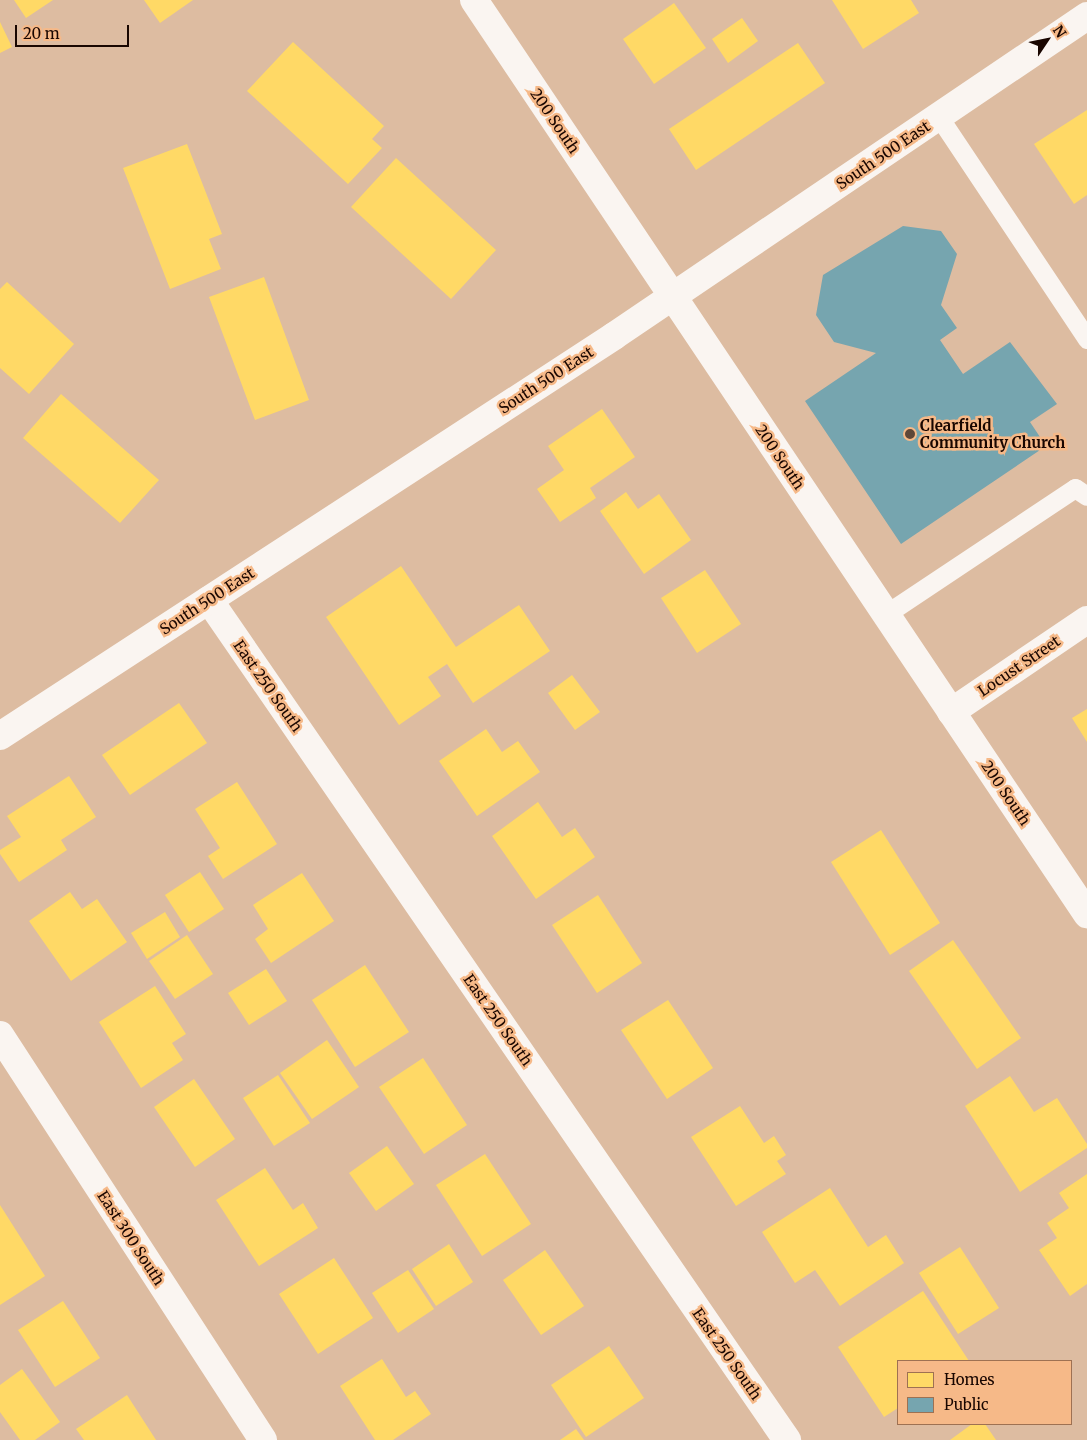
<!DOCTYPE html>
<html>
<head>
<meta charset="utf-8">
<style>
  body { margin:0 }
  #map { position:relative; width:1087px; height:1440px; overflow:hidden; background:#ddbca1; font-family:Merriweather,serif }
  div>[style] { position:absolute }
  .homes>* { inset:0; background:#ffd966 }
  .public>* { inset:0; background:#76a5af }
  .service>* { height:19px; margin:-9.5px; padding:0 9.5px; transform-origin:9.5px; border-radius:9.5px; background:#faf5f1 }
  .minor>* { height:28px; margin:-14px; padding:0 14px; transform-origin:14px; border-radius:14px; background:#faf5f1 }
  .tertiary>* { height:28px; margin:-14px; padding:0 14px; transform-origin:14px; border-radius:14px; background:#faf5f1 }
  .dots>* { width:14px; height:14px; translate:-50% -50%; box-sizing:border-box; border:2px solid #f6b988; border-radius:50% }
  span { translate:-50% -50%; white-space:nowrap; text-align:center; line-height:1.15; -webkit-text-stroke:5px #f6b988; paint-order:stroke }
  .street-label { font-size:15px; color:#190600 }
  .poi-label { font-size:15px; color:#190600; font-weight:700 }
  .left { translate:0 -50%; text-align:left }
  .legend { position:absolute; left:897px; top:1360px; width:175px; height:65px; box-sizing:border-box; background:#f6b988; border:1px solid #9e7152; margin:0; padding:6px 9px; list-style:none; font-size:15px; color:#190600 }
  .legend li { display:flex; align-items:center; gap:10px; height:25px }
  .legend b { width:25px; border:1px solid #9e7152 }
  .north { position:absolute; left:1022px; top:15px; width:50px; height:50px; -webkit-text-stroke:4px #f6b988; paint-order:stroke; rotate:56deg; font-size:14px; font-weight:700; line-height:20px; text-align:center; color:#190600 }
  .north::after { content:''; display:block; margin:auto; width:18px; height:22px; background:#190600; clip-path:polygon(50% 0,100% 100%,50% 72%,0 100%) }
  .scale { position:absolute; left:15px; top:25px; width:114px; height:22px; box-sizing:border-box; border:2px solid #190600; border-top:0; padding-left:6px; font-size:15px; line-height:18px; white-space:nowrap; color:#190600; -webkit-text-stroke:4px #f6b988; paint-order:stroke }
</style>
</head>
<body>
<div id="map">
  <div class="homes">
    <i style="clip-path:polygon(14px 0,53px 0,26px 18px)"></i>
    <i style="clip-path:polygon(144px 0,193px 0,160px 23px)"></i>
    <i style="clip-path:polygon(832px 0,911px 0,919px 13px,863px 49px)"></i>
    <i style="clip-path:polygon(674px 3px,706px 48px,654px 84px,623px 39px)"></i>
    <i style="clip-path:polygon(742px 18px,758px 41px,728px 63px,712px 39px)"></i>
    <i style="clip-path:polygon(0 22px,12px 47px,0 53px)"></i>
    <i style="clip-path:polygon(293px 42px,384px 126px,372px 139px,382px 148px,348px 184px,247px 91px)"></i>
    <i style="clip-path:polygon(798px 43px,825px 83px,696px 170px,669px 129px)"></i>
    <i style="clip-path:polygon(1087px 110px,1087px 195px,1074px 204px,1034px 144px)"></i>
    <i style="clip-path:polygon(187px 144px,222px 234px,209px 239px,221px 269px,170px 289px,123px 168px)"></i>
    <i style="clip-path:polygon(396px 158px,496px 250px,451px 299px,351px 207px)"></i>
    <i style="clip-path:polygon(264px 277px,309px 400px,255px 420px,209px 297px)"></i>
    <i style="clip-path:polygon(7px 282px,74px 344px,29px 394px,0 368px,0 289px)"></i>
    <i style="clip-path:polygon(61px 394px,159px 480px,120px 523px,23px 438px)"></i>
    <i style="clip-path:polygon(602px 409px,635px 457px,590px 488px,596px 498px,560px 522px,537px 489px,564px 470px,548px 446px)"></i>
    <i style="clip-path:polygon(626px 492px,638px 509px,659px 494px,691px 540px,644px 574px,600px 511px)"></i>
    <i style="clip-path:polygon(401px 566px,456px 647px,519px 605px,550px 651px,473px 703px,447px 664px,428px 677px,441px 696px,399px 725px,326px 617px)"></i>
    <i style="clip-path:polygon(705px 570px,741px 624px,697px 653px,661px 598px)"></i>
    <i style="clip-path:polygon(572px 675px,600px 712px,575px 730px,548px 693px)"></i>
    <i style="clip-path:polygon(179px 703px,207px 743px,130px 795px,102px 755px)"></i>
    <i style="clip-path:polygon(1087px 709px,1087px 742px,1072px 718px)"></i>
    <i style="clip-path:polygon(486px 729px,502px 752px,518px 741px,540px 772px,477px 816px,439px 761px)"></i>
    <i style="clip-path:polygon(69px 776px,96px 817px,61px 840px,67px 850px,19px 882px,0 854px,0 850px,21px 837px,7px 816px)"></i>
    <i style="clip-path:polygon(237px 782px,277px 844px,223px 879px,208px 856px,220px 848px,195px 809px)"></i>
    <i style="clip-path:polygon(538px 802px,562px 837px,575px 828px,595px 857px,536px 899px,492px 836px)"></i>
    <i style="clip-path:polygon(881px 830px,940px 923px,890px 955px,831px 862px)"></i>
    <i style="clip-path:polygon(200px 872px,224px 909px,189px 932px,165px 895px)"></i>
    <i style="clip-path:polygon(302px 873px,334px 921px,271px 963px,255px 939px,268px 929px,253px 905px)"></i>
    <i style="clip-path:polygon(70px 892px,82px 909px,97px 899px,127px 942px,71px 981px,29px 921px)"></i>
    <i style="clip-path:polygon(598px 895px,642px 963px,597px 993px,552px 925px)"></i>
    <i style="clip-path:polygon(165px 912px,180px 937px,147px 959px,131px 933px)"></i>
    <i style="clip-path:polygon(187px 935px,213px 974px,175px 999px,149px 961px)"></i>
    <i style="clip-path:polygon(953px 940px,1021px 1038px,977px 1069px,909px 971px)"></i>
    <i style="clip-path:polygon(365px 965px,409px 1032px,355px 1067px,312px 1000px)"></i>
    <i style="clip-path:polygon(266px 969px,287px 1001px,249px 1025px,228px 993px)"></i>
    <i style="clip-path:polygon(155px 986px,186px 1034px,172px 1043px,183px 1060px,141px 1088px,99px 1022px)"></i>
    <i style="clip-path:polygon(668px 1000px,713px 1068px,667px 1099px,621px 1030px)"></i>
    <i style="clip-path:polygon(327px 1040px,359px 1087px,312px 1119px,280px 1073px)"></i>
    <i style="clip-path:polygon(423px 1058px,467px 1125px,424px 1154px,379px 1087px)"></i>
    <i style="clip-path:polygon(278px 1075px,310px 1123px,274px 1146px,243px 1098px)"></i>
    <i style="clip-path:polygon(1010px 1076px,1034px 1112px,1057px 1098px,1087px 1144px,1087px 1148px,1020px 1192px,965px 1106px)"></i>
    <i style="clip-path:polygon(194px 1079px,235px 1139px,195px 1167px,154px 1107px)"></i>
    <i style="clip-path:polygon(740px 1106px,764px 1143px,774px 1136px,786px 1155px,777px 1161px,786px 1174px,736px 1206px,691px 1137px)"></i>
    <i style="clip-path:polygon(387px 1146px,414px 1184px,376px 1211px,349px 1173px)"></i>
    <i style="clip-path:polygon(485px 1154px,531px 1224px,482px 1256px,436px 1185px)"></i>
    <i style="clip-path:polygon(265px 1168px,293px 1210px,303px 1203px,318px 1228px,259px 1266px,216px 1200px)"></i>
    <i style="clip-path:polygon(1087px 1174px,1087px 1284px,1070px 1296px,1039px 1250px,1057px 1238px,1047px 1223px,1069px 1208px,1059px 1193px)"></i>
    <i style="clip-path:polygon(830px 1188px,868px 1247px,886px 1235px,904px 1263px,840px 1306px,815px 1270px,795px 1283px,762px 1232px)"></i>
    <i style="clip-path:polygon(0 1205px,45px 1276px,0 1305px)"></i>
    <i style="clip-path:polygon(449px 1244px,473px 1282px,436px 1306px,412px 1269px)"></i>
    <i style="clip-path:polygon(960px 1247px,999px 1308px,958px 1334px,919px 1273px)"></i>
    <i style="clip-path:polygon(545px 1250px,584px 1306px,541px 1335px,503px 1280px)"></i>
    <i style="clip-path:polygon(334px 1258px,373px 1318px,318px 1354px,279px 1294px)"></i>
    <i style="clip-path:polygon(408px 1270px,434px 1309px,398px 1333px,372px 1293px)"></i>
    <i style="clip-path:polygon(923px 1291px,969px 1361px,898px 1361px,898px 1408px,884px 1417px,838px 1347px)"></i>
    <i style="clip-path:polygon(63px 1301px,100px 1358px,55px 1387px,18px 1330px)"></i>
    <i style="clip-path:polygon(609px 1346px,644px 1398px,586px 1437px,551px 1385px)"></i>
    <i style="clip-path:polygon(382px 1359px,406px 1397px,415px 1391px,431px 1414px,393px 1440px,375px 1440px,340px 1386px)"></i>
    <i style="clip-path:polygon(22px 1369px,60px 1422px,35px 1440px,20px 1440px,0 1412px,0 1385px)"></i>
    <i style="clip-path:polygon(127px 1395px,156px 1440px,84px 1440px,76px 1429px)"></i>
    <i style="clip-path:polygon(972px 1424px,985px 1424px,996px 1440px,950px 1440px)"></i>
    <i style="clip-path:polygon(576px 1429px,584px 1440px,560px 1440px)"></i>
  </div>
  <div class="public">
    <i style="clip-path:polygon(903px 226px,941px 231px,957px 254px,941px 305px,957px 328px,940px 340px,963px 374px,1010px 342px,1057px 404px,1030px 422px,1046px 446px,901px 544px,805px 401px,876px 353px,834px 342px,816px 315px,823px 275px)"></i>
  </div>
  <div class="service">
    <i style="left:939px;top:117px;width:267px;rotate:56.3deg"></i>
    <i style="left:886px;top:614px;width:227px;rotate:-33.7deg"></i>
    <i style="left:1075px;top:488px;width:14px;rotate:34deg"></i>
  </div>
  <div class="minor">
    <i style="left:209px;top:600px;width:1020px;rotate:55.47deg"></i>
    <i style="left:951px;top:712px;width:164px;rotate:-34.1deg"></i>
    <i style="left:0;top:736px;width:733px;rotate:-33.08deg"></i>
    <i style="left:614px;top:336px;width:571px;rotate:-34.08deg"></i>
    <i style="left:0;top:1035px;width:483px;rotate:57deg"></i>
  </div>
  <div class="tertiary">
    <i style="left:474px;top:0;width:1101px;rotate:56.15deg"></i>
  </div>
  <div class="dots">
    <i style="left:910px;top:434px;background:#5e4638"></i>
  </div>
  <div class="street-label">
    <span style="left:555px;top:121px;rotate:56deg">200 South</span>
    <span style="left:883px;top:155px;rotate:-34deg">South 500 East</span>
    <span style="left:546px;top:380px;rotate:-33deg">South 500 East</span>
    <span style="left:780px;top:457px;rotate:56deg">200 South</span>
    <span style="left:207px;top:601px;rotate:-33deg">South 500 East</span>
    <span style="left:1019px;top:666px;rotate:-34deg">Locust Street</span>
    <span style="left:268px;top:686px;rotate:55deg">East 250 South</span>
    <span style="left:1006px;top:793px;rotate:56deg">200 South</span>
    <span style="left:498px;top:1020px;rotate:55deg">East 250 South</span>
    <span style="left:131px;top:1238px;rotate:57deg">East 300 South</span>
    <span style="left:727px;top:1354px;rotate:55deg">East 250 South</span>
  </div>
  <div class="poi-label">
    <span class="left" style="left:920px;top:434px">Clearfield<br>Community Church</span>
  </div>
  <ul class="legend">
  <li><b style="height:14px;background:#ffd966"></b>Homes</li>
  <li><b style="height:14px;background:#76a5af"></b>Public</li>
  </ul>
  <div class="north">N</div>
  <div class="scale">20 m</div>
</div>
</body>
</html>
